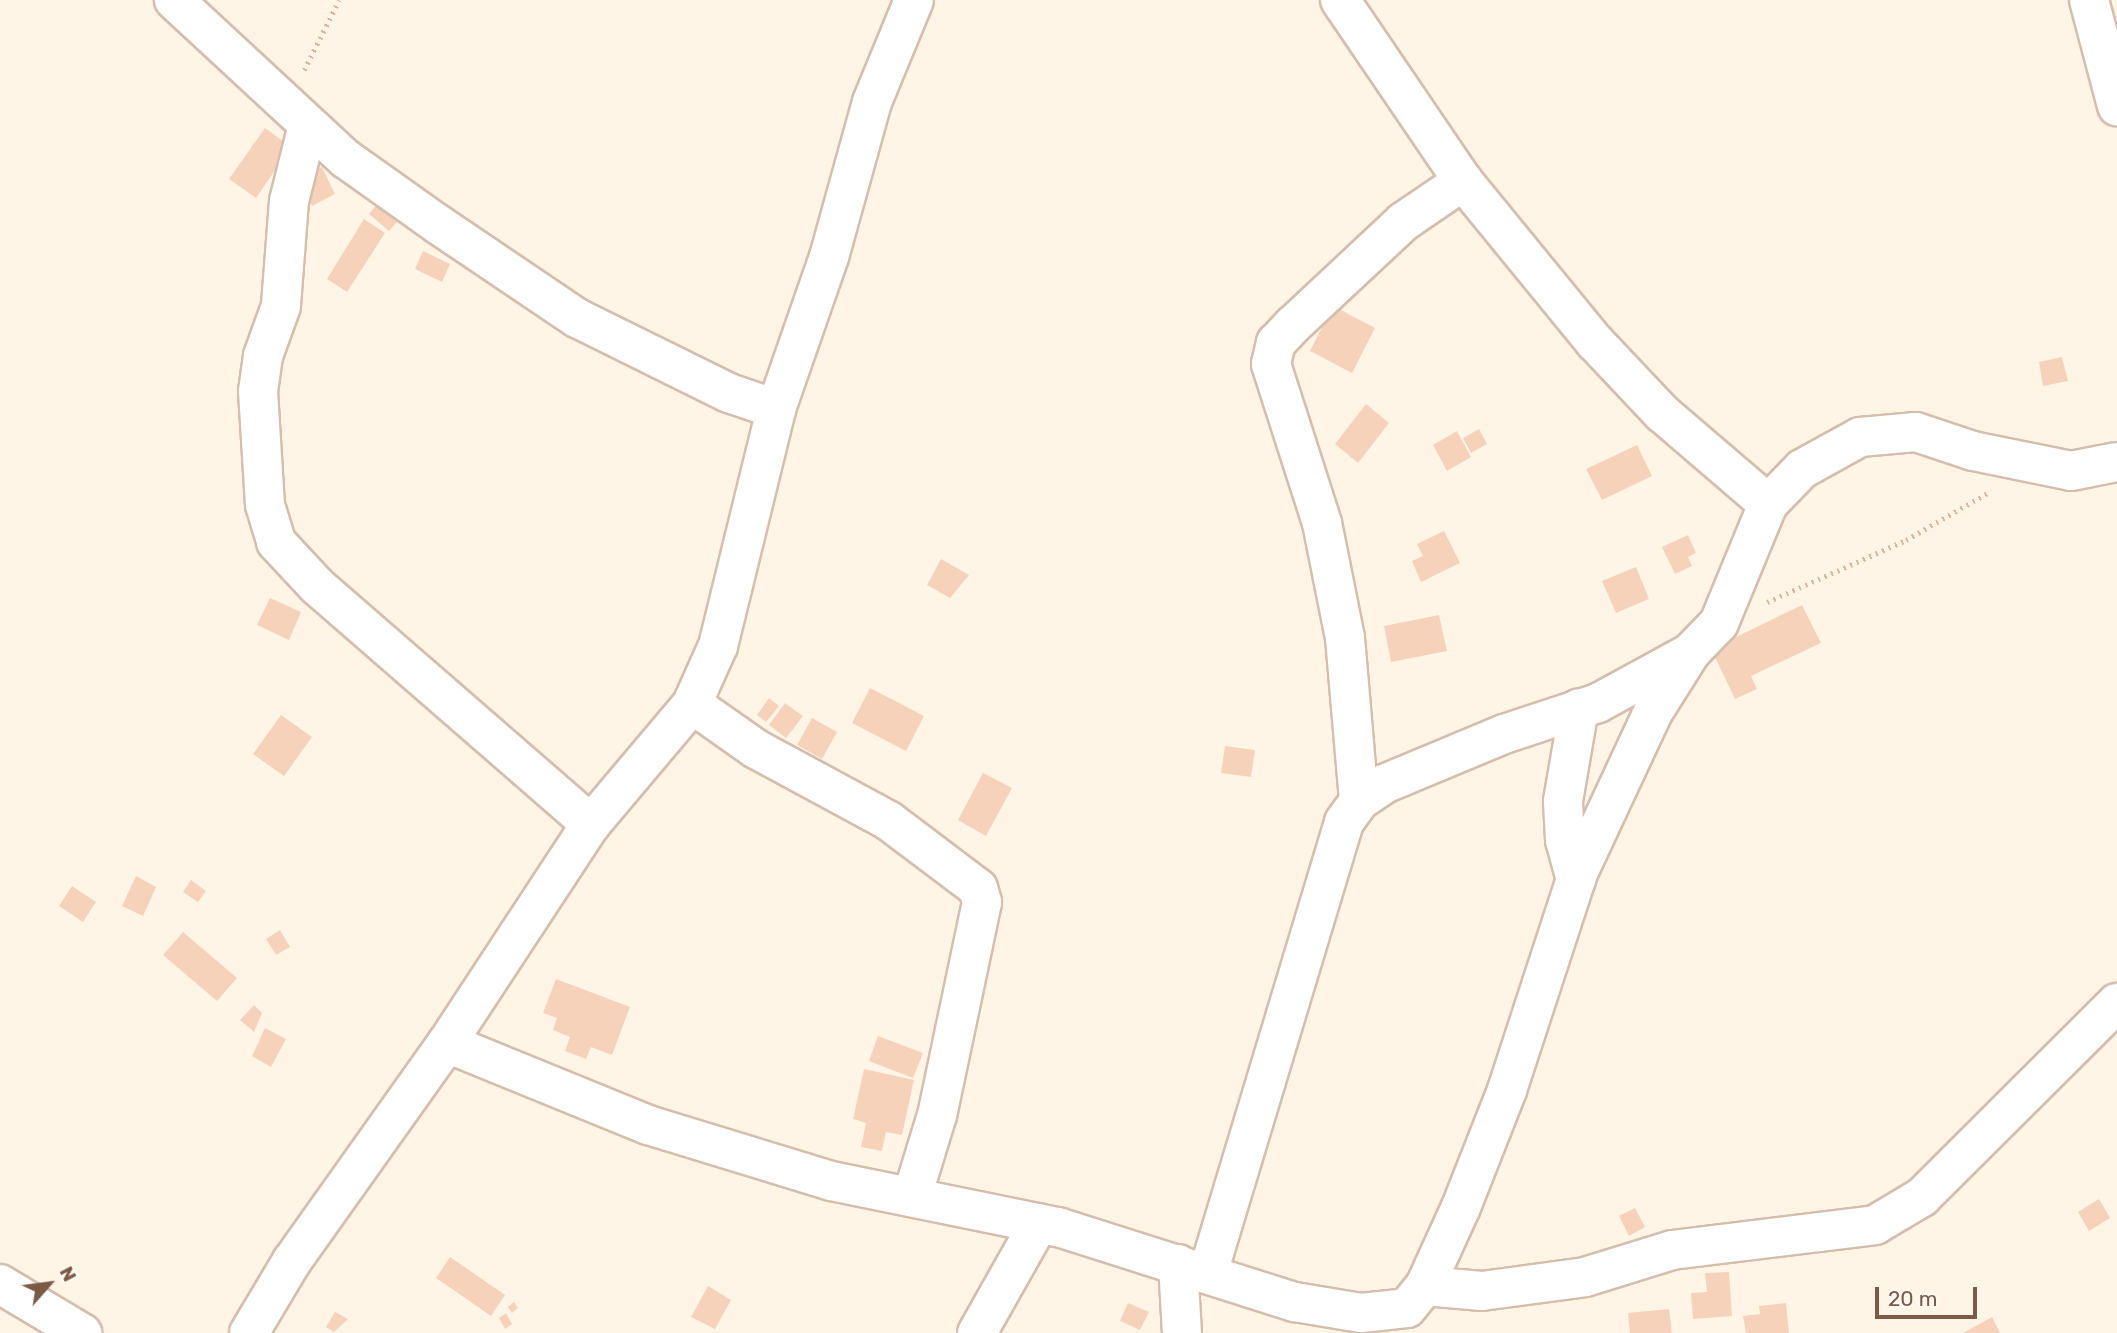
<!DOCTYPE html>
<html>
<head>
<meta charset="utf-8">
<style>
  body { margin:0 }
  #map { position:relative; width:2117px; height:1333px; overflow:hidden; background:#fef5e6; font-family:Rubik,sans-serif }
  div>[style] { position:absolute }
  .building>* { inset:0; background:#f6d2bb }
  .path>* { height:4.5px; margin-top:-2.25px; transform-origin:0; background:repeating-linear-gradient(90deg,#dcb59d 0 2px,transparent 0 7px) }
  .roads { filter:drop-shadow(2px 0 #d4bead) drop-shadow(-2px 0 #d4bead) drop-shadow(0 2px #d4bead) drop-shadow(0 -2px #d4bead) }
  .minor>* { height:38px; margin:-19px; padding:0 19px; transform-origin:19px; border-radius:19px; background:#fff }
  span { translate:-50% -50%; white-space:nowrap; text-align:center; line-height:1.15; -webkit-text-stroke:5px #fff8ef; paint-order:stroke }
  .north { position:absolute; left:14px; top:1249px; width:70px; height:70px; -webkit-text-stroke:5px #fff8ef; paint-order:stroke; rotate:62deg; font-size:19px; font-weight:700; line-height:28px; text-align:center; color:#7b5a48 }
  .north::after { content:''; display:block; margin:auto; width:24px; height:32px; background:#7b5a48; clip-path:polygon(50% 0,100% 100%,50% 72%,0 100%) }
  .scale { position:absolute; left:1875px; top:1287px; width:102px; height:32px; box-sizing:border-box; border:4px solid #7b5a48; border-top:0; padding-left:9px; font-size:21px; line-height:24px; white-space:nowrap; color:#7b5a48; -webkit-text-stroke:5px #fff8ef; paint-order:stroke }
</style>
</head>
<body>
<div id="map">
  <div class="building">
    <i style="clip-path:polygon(265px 128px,291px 147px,256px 198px,229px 179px)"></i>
    <i style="clip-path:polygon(322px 167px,335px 194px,312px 206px,298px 179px)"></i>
    <i style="clip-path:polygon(382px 198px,403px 215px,389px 231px,369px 214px)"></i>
    <i style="clip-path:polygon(364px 219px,385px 233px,347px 292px,327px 279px)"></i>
    <i style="clip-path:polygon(423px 251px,450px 264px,442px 282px,415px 269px)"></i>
    <i style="clip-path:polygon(1333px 306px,1375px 328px,1352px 373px,1310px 351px)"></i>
    <i style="clip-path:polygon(2062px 357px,2068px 381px,2043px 386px,2039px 362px)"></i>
    <i style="clip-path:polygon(1366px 404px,1389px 423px,1358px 463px,1335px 444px)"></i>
    <i style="clip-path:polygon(1479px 429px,1487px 444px,1471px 453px,1463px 438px)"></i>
    <i style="clip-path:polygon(1457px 431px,1471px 457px,1447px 471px,1433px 445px)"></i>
    <i style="clip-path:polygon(1637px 445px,1652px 476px,1602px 500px,1586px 469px)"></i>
    <i style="clip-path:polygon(1444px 531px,1460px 563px,1421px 582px,1412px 561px,1423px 556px,1417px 544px)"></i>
    <i style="clip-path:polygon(1688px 535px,1696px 553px,1688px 557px,1692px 566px,1675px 574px,1662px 547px)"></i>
    <i style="clip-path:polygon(941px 559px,969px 575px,950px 598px,927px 585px)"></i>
    <i style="clip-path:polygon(1636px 567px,1649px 599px,1616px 613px,1602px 581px)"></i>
    <i style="clip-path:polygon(270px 598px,301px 612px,289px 640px,257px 625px)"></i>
    <i style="clip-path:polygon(1802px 605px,1821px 643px,1751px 676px,1757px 689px,1735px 699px,1711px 649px)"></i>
    <i style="clip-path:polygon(1439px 615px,1447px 651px,1391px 662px,1384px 626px)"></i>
    <i style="clip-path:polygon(870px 688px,924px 716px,906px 751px,852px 723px)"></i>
    <i style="clip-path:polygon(769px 698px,779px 706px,766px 722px,757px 715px)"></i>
    <i style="clip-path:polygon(785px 703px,803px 716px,786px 738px,769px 725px)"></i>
    <i style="clip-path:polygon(281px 715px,312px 737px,284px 776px,253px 754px)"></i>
    <i style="clip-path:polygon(812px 718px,837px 732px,822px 759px,797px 745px)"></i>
    <i style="clip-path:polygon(1225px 746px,1255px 750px,1251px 777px,1221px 773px)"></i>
    <i style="clip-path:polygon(983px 773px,1012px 788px,986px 836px,958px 820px)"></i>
    <i style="clip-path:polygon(136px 876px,156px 887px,143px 916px,122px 906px)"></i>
    <i style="clip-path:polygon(191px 880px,206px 891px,198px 902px,183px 892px)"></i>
    <i style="clip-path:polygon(72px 886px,96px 902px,83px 922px,59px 906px)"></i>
    <i style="clip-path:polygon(280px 930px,290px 947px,276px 955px,266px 939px)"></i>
    <i style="clip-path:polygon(183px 932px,237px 978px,217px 1001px,163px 955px)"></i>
    <i style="clip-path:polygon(556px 979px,630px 1007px,612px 1055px,591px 1047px,586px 1059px,565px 1051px,570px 1037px,553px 1030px,557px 1018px,543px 1013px)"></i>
    <i style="clip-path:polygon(254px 1005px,262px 1013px,254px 1032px,240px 1020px)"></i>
    <i style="clip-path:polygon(265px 1028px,286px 1039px,271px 1067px,252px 1056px)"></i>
    <i style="clip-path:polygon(878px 1036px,923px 1053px,913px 1078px,869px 1061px)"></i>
    <i style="clip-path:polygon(864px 1069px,914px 1080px,902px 1135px,886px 1132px,882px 1151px,861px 1147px,866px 1123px,853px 1119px)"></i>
    <i style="clip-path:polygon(2099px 1199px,2110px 1218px,2089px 1231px,2078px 1212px)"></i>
    <i style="clip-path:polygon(1635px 1208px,1645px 1227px,1629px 1236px,1619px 1216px)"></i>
    <i style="clip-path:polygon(450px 1257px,505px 1295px,491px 1316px,436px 1278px)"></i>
    <i style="clip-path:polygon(1729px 1272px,1732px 1316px,1693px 1319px,1691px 1293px,1707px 1292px,1705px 1273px)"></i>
    <i style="clip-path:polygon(708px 1286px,731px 1300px,715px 1329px,691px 1317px)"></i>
    <i style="clip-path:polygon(514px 1302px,518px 1308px,512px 1313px,508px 1307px)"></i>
    <i style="clip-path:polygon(1128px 1303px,1149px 1312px,1140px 1330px,1120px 1321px)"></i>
    <i style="clip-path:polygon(1786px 1303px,1789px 1333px,1746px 1333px,1743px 1316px,1760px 1314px,1759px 1306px)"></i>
    <i style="clip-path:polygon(1669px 1309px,1672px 1333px,1630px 1333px,1628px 1313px)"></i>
    <i style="clip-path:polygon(335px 1312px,348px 1319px,334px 1332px,326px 1327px)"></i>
    <i style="clip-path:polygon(506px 1313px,512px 1324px,505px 1329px,499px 1318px)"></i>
    <i style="clip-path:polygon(1992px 1317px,2000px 1333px,1963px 1333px)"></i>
  </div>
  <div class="path">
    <i style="left:304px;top:70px;width:78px;rotate:-63.4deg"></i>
    <i style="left:1767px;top:602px;width:152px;rotate:-24deg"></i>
    <i style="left:1906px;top:540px;width:98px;rotate:-30deg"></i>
  </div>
  <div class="roads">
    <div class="minor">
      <i style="left:174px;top:0;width:234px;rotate:42.8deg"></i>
      <i style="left:346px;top:159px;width:114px;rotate:35.4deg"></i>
      <i style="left:439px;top:225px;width:166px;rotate:34deg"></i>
      <i style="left:577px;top:318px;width:169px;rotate:26.3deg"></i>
      <i style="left:729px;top:393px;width:50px;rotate:18.8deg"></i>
      <i style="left:1340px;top:0;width:219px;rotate:55.8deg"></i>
      <i style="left:1463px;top:181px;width:208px;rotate:50.7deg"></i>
      <i style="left:1595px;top:342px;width:98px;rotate:46.7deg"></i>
      <i style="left:1662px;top:413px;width:140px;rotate:40.6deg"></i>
      <i style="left:2089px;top:0;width:110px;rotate:75.2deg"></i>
      <i style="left:308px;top:125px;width:78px;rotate:104deg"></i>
      <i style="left:289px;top:201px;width:105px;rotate:94.4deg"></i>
      <i style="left:281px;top:306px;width:53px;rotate:109.8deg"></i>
      <i style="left:263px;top:356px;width:35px;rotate:98deg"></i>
      <i style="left:258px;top:391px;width:114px;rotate:86.5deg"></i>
      <i style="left:265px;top:505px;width:39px;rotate:73deg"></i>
      <i style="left:276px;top:542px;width:60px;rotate:47deg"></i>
      <i style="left:317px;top:586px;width:363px;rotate:41deg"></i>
      <i style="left:692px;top:704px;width:78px;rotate:35.1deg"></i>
      <i style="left:756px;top:749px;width:151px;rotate:28.4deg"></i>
      <i style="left:889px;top:821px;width:111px;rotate:37deg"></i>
      <i style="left:978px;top:888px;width:15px;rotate:74deg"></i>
      <i style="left:982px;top:902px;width:218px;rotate:101.9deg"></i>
      <i style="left:937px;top:1115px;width:86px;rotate:107deg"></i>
      <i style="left:1359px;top:801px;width:164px;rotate:-94.9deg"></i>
      <i style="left:1345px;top:638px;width:117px;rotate:-101.3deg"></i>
      <i style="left:1322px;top:523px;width:167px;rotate:-107.8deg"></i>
      <i style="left:1271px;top:364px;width:22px;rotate:-77deg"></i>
      <i style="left:1276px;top:343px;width:25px;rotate:-47deg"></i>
      <i style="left:1293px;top:325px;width:151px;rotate:-43.1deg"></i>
      <i style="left:1403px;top:222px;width:73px;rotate:-34.3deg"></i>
      <i style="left:1576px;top:880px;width:41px;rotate:-105.4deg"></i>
      <i style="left:1565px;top:840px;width:39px;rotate:-93deg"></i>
      <i style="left:1563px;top:801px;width:94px;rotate:-80.2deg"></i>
      <i style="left:447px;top:1043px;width:217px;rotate:22.2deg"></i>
      <i style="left:648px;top:1125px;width:191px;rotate:17deg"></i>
      <i style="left:831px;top:1181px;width:232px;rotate:11.5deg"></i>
      <i style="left:1058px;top:1227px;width:249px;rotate:17.6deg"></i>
      <i style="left:1295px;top:1302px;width:67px;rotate:9.5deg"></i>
      <i style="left:1361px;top:1313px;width:46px;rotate:-6.2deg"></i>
      <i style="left:1407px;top:1308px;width:28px;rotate:-51deg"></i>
      <i style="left:1425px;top:1286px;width:87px;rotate:-65.5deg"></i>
      <i style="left:1461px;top:1207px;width:126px;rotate:-68.5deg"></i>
      <i style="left:1507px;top:1090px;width:228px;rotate:-71.9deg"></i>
      <i style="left:1578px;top:873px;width:175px;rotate:-65deg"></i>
      <i style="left:1652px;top:714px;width:73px;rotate:-57.8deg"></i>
      <i style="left:1691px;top:652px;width:40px;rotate:-46deg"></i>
      <i style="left:1719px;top:623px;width:129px;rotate:-67.6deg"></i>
      <i style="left:1768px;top:504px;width:49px;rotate:-45.8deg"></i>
      <i style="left:1802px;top:469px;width:66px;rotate:-28.9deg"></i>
      <i style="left:1860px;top:437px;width:56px;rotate:-5.1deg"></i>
      <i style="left:1916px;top:432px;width:60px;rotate:18.4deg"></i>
      <i style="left:1973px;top:451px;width:100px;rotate:11.5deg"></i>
      <i style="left:2071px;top:471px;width:47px;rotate:-11.1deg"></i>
      <i style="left:1178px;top:1264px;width:69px;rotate:86.7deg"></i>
      <i style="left:1208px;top:1273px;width:471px;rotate:-73.2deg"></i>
      <i style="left:1344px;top:822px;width:26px;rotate:-54deg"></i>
      <i style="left:1359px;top:801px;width:30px;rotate:-34deg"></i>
      <i style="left:1384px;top:784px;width:130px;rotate:-22.6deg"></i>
      <i style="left:1504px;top:734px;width:99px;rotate:-18.3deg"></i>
      <i style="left:1598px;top:703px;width:102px;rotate:-28.6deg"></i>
      <i style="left:0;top:1284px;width:96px;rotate:30.9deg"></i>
      <i style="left:1425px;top:1286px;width:57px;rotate:5deg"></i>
      <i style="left:1482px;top:1291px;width:104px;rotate:-7.7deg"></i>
      <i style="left:1585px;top:1277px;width:91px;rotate:-17.2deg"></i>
      <i style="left:1672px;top:1250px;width:205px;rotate:-7deg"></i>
      <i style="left:1875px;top:1225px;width:55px;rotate:-30.8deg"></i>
      <i style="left:1922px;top:1197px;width:275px;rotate:-44.9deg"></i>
      <i style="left:249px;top:1333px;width:84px;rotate:-59.2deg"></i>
      <i style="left:292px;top:1261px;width:267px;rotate:-54.6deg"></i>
      <i style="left:447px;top:1043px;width:262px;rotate:-56.7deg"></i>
      <i style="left:591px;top:824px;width:157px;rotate:-49.9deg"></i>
      <i style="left:692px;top:704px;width:64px;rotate:-65.9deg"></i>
      <i style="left:718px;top:646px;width:244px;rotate:-76.2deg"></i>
      <i style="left:776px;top:409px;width:161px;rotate:-70.8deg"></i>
      <i style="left:829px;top:257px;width:161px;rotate:-74.5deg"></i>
      <i style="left:872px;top:102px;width:110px;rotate:-67.6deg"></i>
      <i style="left:977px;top:1333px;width:126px;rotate:-60.6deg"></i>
    </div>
  </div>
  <div class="north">N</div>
  <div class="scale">20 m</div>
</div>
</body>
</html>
